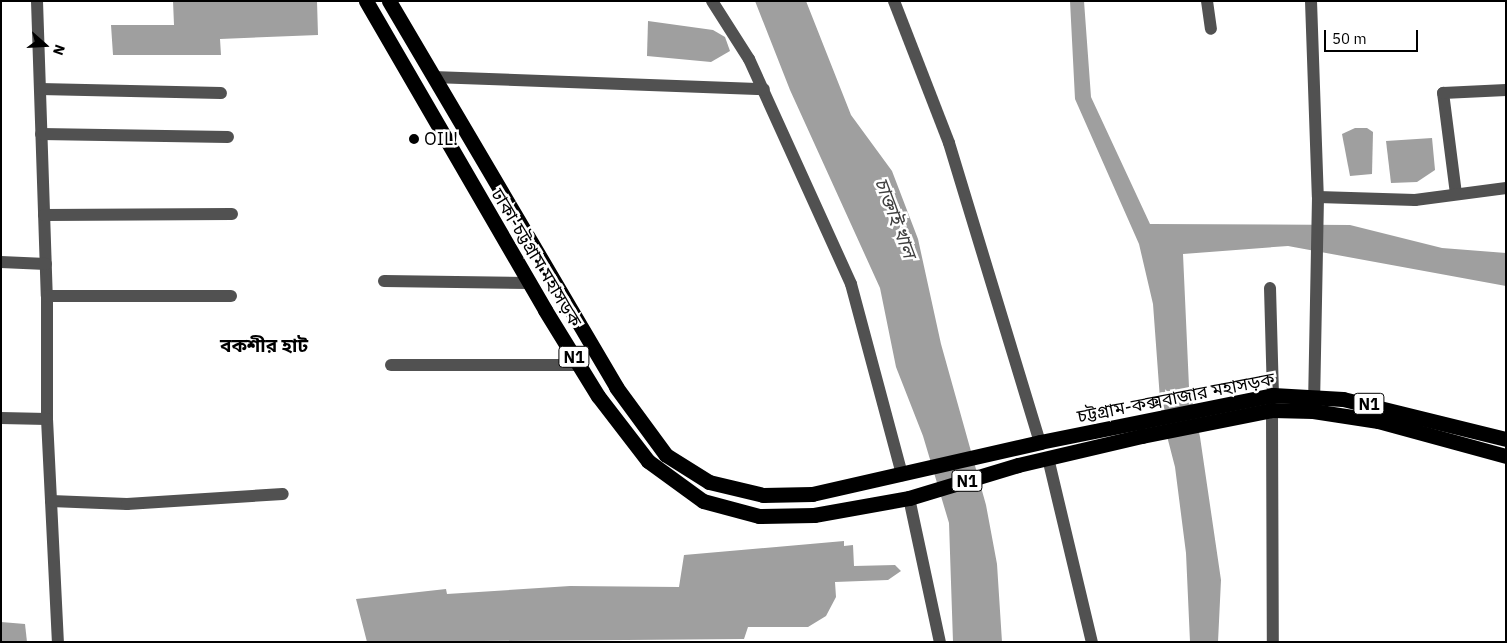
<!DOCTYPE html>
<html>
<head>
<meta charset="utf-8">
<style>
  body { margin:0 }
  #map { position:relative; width:1507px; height:643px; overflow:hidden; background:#fff; font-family:"IBM Plex Sans","Noto Sans Bengali",sans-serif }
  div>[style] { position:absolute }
  .water>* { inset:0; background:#9f9f9f }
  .minor>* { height:12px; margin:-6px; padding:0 6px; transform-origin:6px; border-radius:6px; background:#515151 }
  .highway>* { height:15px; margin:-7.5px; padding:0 7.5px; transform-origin:7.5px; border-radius:7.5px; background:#000 }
  .dots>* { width:14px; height:14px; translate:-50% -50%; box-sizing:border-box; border:2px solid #fff; border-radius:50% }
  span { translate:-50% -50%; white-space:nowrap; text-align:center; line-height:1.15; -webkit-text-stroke:5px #fff; paint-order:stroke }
  .shield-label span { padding:1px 4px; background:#fff; border:1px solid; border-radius:4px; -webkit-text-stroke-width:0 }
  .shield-label { font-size:16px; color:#000; font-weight:700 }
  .poi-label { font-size:18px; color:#000 }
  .left { translate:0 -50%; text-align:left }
  .street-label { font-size:18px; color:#000 }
  .water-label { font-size:19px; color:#404040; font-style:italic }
  .neighbourhood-label { font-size:19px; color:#000; font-weight:700 }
  .frame { position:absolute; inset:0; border:2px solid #000; pointer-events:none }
  .north { position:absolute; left:20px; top:20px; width:50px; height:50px; -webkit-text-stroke:4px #fff; paint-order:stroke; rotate:109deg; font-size:14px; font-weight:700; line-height:20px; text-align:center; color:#000 }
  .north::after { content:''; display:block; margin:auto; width:18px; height:22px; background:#000; clip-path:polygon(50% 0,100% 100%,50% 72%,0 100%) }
  .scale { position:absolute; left:1324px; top:30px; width:94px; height:22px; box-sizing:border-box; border:2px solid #000; border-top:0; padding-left:6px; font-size:15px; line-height:18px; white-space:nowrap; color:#000; -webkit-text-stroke:4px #fff; paint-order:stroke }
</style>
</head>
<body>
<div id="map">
  <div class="water">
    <i style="clip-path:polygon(173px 1px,317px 1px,318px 35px,220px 39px,221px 55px,113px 55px,111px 25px,174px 25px)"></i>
    <i style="clip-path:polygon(755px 1px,806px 1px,851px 115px,892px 171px,918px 239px,941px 344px,986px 505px,997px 564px,1002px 642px,953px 642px,949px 523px,923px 436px,896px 367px,880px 288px,790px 90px)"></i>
    <i style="clip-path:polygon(1070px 1px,1084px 1px,1091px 97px,1150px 224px,1350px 225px,1442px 248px,1506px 253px,1506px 286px,1288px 246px,1183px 254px,1189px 387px,1200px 437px,1221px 580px,1218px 642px,1190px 642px,1186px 553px,1175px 467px,1161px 413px,1153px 304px,1139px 244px,1075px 99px)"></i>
    <i style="clip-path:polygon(648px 21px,713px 30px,725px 37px,730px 51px,711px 62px,647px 56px)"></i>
    <i style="clip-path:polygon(1355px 128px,1367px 128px,1373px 132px,1372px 174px,1350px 176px,1342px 134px)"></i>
    <i style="clip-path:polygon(1432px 138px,1435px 170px,1417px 182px,1391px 183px,1386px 141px)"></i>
    <i style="clip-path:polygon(844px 541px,844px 546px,853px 545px,854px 566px,895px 565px,901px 571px,888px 580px,835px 582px,836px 597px,826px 616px,808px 627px,748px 627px,744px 639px,367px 642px,356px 599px,446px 589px,447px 594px,570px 586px,679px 587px,684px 555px)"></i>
    <i style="clip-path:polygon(1px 622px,25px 624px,27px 642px,1px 642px)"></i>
  </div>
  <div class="minor">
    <i style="left:37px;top:1px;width:295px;rotate:88.1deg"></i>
    <i style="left:47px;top:296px;width:123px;rotate:90deg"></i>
    <i style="left:47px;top:419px;width:223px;rotate:87.2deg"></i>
    <i style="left:712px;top:1px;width:69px;rotate:57.5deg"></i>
    <i style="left:749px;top:59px;width:247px;rotate:65.6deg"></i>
    <i style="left:851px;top:284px;width:198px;rotate:75deg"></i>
    <i style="left:894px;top:1px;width:152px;rotate:68.8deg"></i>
    <i style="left:949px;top:143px;width:313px;rotate:73.1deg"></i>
    <i style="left:1207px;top:1px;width:28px;rotate:82deg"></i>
    <i style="left:1311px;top:1px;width:196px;rotate:88deg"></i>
    <i style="left:1318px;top:197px;width:200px;rotate:91.1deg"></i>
    <i style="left:433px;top:77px;width:331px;rotate:2.1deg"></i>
    <i style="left:40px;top:89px;width:181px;rotate:1.3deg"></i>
    <i style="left:41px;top:134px;width:187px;rotate:0.9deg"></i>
    <i style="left:1456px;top:194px;width:102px;rotate:-97.3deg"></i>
    <i style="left:1443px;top:93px;width:63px;rotate:-2.7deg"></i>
    <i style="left:1318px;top:197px;width:97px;rotate:1.8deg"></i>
    <i style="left:1415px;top:200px;width:92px;rotate:-7.5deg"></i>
    <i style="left:44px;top:215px;width:188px;rotate:-0.3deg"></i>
    <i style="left:1px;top:262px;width:45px;rotate:2.5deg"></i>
    <i style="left:384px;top:281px;width:145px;rotate:0.8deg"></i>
    <i style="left:1270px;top:288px;width:107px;rotate:88.4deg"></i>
    <i style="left:47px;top:296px;width:184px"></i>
    <i style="left:391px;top:365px;width:188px"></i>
    <i style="left:1272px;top:410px;width:232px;rotate:89.8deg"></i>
    <i style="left:1px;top:418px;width:46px;rotate:1.2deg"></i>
    <i style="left:1048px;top:458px;width:189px;rotate:76.6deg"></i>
    <i style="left:909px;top:498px;width:147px;rotate:77.9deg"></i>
    <i style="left:51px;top:501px;width:76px;rotate:2.3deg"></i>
    <i style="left:127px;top:504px;width:156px;rotate:-3.7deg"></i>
  </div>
  <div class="highway">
    <i style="left:366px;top:1px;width:357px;rotate:59.9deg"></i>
    <i style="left:545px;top:310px;width:101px;rotate:58.4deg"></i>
    <i style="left:598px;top:396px;width:82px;rotate:52.4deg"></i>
    <i style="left:648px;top:461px;width:68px;rotate:36deg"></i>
    <i style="left:703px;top:501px;width:58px;rotate:15deg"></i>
    <i style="left:759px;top:516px;width:55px;rotate:-1deg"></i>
    <i style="left:814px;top:515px;width:97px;rotate:-10.1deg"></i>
    <i style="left:909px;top:498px;width:114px;rotate:-16.8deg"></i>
    <i style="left:1018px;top:465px;width:127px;rotate:-13.2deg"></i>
    <i style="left:1142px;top:436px;width:133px;rotate:-11.3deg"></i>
    <i style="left:1272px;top:410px;width:41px;rotate:1.4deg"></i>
    <i style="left:1313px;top:411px;width:66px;rotate:8.7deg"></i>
    <i style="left:1378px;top:421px;width:133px;rotate:15.3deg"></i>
    <i style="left:389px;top:1px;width:448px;rotate:59.5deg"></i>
    <i style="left:616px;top:387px;width:84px;rotate:53.7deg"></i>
    <i style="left:666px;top:455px;width:51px;rotate:32.1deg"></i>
    <i style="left:709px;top:482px;width:56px;rotate:13.5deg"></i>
    <i style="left:763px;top:495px;width:49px;rotate:-1.2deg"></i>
    <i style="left:812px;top:494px;width:234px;rotate:-12.8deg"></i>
    <i style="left:1040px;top:442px;width:238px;rotate:-11.4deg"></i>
    <i style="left:1273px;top:395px;width:70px;rotate:3.3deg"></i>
    <i style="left:1343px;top:399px;width:168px;rotate:13.8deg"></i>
  </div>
  <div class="dots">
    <i style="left:414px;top:139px;background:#000"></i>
  </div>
  <div class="shield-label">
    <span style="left:574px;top:357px">N1</span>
    <span style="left:1369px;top:404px">N1</span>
    <span style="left:967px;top:481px">N1</span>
  </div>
  <div class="poi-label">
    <span class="left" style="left:424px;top:139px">OIL!</span>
  </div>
  <div class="street-label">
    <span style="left:536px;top:258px;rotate:59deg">ঢাকা-চট্টগ্রাম মহাসড়ক</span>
    <span style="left:1176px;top:398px;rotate:-11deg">চট্টগ্রাম-কক্সবাজার মহাসড়ক</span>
  </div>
  <div class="water-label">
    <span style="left:895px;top:218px;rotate:69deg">চাক্তাই খাল</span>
  </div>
  <div class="neighbourhood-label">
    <span style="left:264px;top:346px">বকশীর হাট</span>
  </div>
  <div class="frame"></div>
  <div class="north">N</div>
  <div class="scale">50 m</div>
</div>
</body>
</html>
